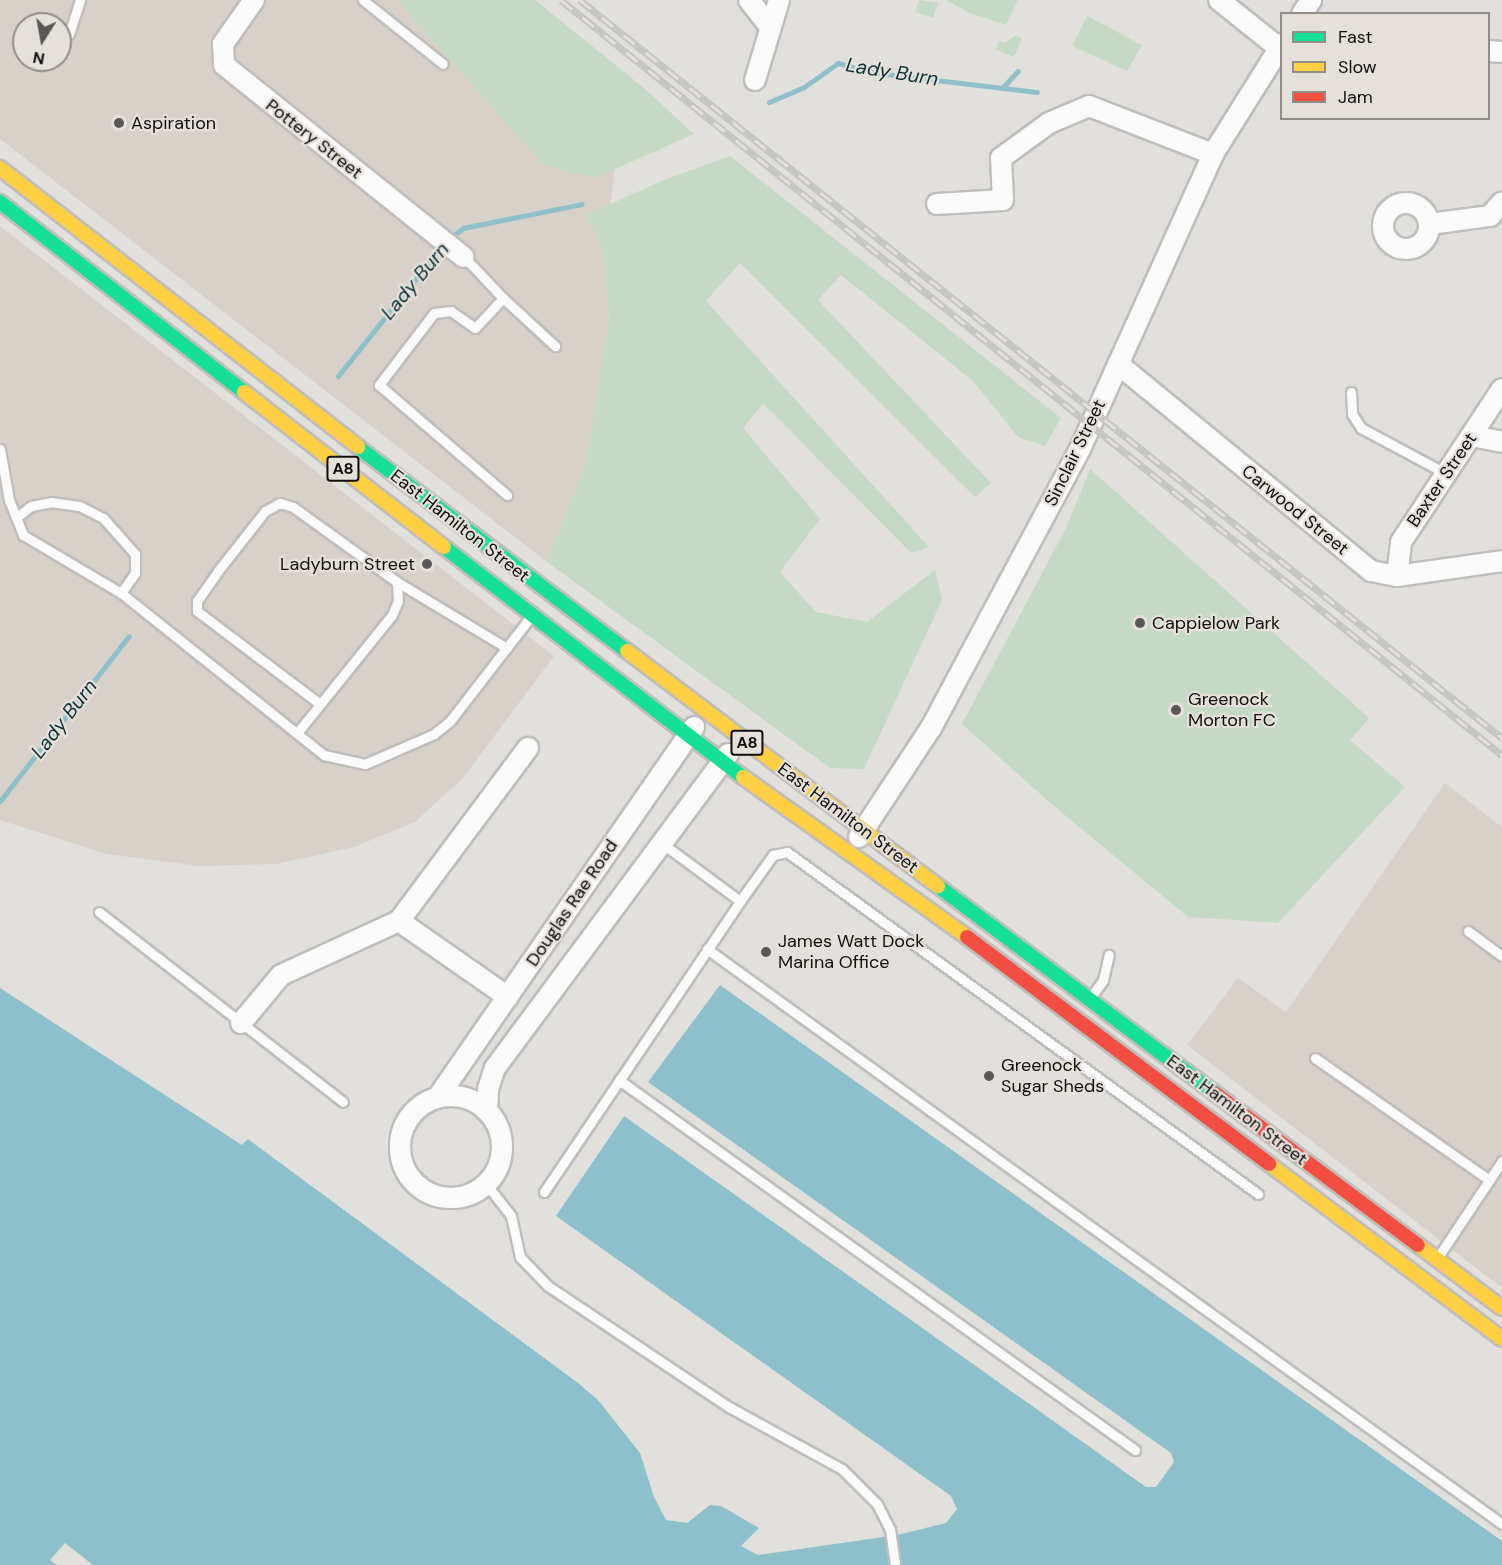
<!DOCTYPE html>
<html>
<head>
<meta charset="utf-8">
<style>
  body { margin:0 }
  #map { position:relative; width:1502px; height:1565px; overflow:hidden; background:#e2e0dd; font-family:"DM Sans",sans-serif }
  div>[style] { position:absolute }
  .built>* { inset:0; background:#d8d1c9 }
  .green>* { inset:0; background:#c4dac4 }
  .water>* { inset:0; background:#8dc0cb }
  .pier>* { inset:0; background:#e2e0dd }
  .stream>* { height:5px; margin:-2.5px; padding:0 2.5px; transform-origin:2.5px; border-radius:2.5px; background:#8dc0cb }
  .roads { filter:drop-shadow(2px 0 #c0bebc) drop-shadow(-2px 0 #c0bebc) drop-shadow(0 2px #c0bebc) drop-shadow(0 -2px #c0bebc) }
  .lane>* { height:9px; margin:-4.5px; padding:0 4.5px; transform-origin:4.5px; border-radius:4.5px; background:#fbfafa }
  .street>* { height:20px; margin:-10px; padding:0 10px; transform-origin:10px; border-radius:10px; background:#fbfafa }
  .street>.ring { margin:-10px; padding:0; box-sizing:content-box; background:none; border:20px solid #fbfafa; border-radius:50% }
  .fast>* { height:14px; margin:-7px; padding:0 7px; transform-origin:7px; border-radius:7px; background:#16e098 }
  .slow>* { height:14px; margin:-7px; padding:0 7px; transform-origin:7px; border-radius:7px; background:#ffcf43 }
  .jam>* { height:14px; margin:-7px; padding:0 7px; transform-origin:7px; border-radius:7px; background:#f24e42 }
  .rail>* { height:7px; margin-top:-3.5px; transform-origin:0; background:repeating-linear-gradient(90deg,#e5e0da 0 14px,#c4c4c3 0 28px); box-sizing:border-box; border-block:2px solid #c4c4c3 }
  .dots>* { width:16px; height:16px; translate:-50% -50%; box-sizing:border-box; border:3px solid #e5e0da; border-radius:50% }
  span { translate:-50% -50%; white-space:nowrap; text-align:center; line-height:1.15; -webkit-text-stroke:4.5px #e5e0da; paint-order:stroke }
  .shield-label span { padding:2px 4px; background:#e5e0da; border:2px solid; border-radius:4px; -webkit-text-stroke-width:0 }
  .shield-label { font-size:16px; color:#100e0d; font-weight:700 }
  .poi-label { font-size:18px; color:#100e0d }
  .left { translate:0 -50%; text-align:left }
  .right { translate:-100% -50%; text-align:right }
  .street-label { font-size:18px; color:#100e0d }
  .water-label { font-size:20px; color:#0a3037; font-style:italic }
  .legend { position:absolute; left:1280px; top:12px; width:210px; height:108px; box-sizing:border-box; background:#e5e0da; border:2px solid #908c88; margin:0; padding:8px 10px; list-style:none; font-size:18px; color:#100e0d }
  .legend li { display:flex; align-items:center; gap:12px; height:30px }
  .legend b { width:30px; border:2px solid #908c88 }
  .north { position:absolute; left:12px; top:12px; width:60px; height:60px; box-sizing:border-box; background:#e5e0da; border:2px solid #908c88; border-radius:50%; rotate:191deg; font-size:16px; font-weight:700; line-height:24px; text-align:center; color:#100e0d }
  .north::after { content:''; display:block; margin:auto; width:21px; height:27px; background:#5a5856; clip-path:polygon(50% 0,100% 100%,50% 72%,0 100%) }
</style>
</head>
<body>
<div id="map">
  <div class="built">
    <i style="clip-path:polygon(evenodd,0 0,397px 0,615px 169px,604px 249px,609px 323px,586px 465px,547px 562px,0 139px,0 0,24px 24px,60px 24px,60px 60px,24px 60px,24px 24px)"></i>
    <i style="clip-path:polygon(0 226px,554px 656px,463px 778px,415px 822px,354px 847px,277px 864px,199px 866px,106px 854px,0 820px)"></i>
    <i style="clip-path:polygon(1445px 783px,1502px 827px,1502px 1288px,1187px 1045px,1238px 978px,1286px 1012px)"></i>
  </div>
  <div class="green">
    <i style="clip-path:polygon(397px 0,535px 0,644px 88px,694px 134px,595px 178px,544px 165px)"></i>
    <i style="clip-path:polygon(919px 0,938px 3px,933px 18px,915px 12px)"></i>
    <i style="clip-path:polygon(946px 0,1018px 0,1006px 25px,970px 13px)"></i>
    <i style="clip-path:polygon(1087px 16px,1142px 45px,1127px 71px,1072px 46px)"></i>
    <i style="clip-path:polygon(1015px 36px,1022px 38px,1014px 57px,996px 49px,998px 41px,1005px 43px)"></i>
    <i style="clip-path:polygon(730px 156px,1061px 418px,1045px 446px,1018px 437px,973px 381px,841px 275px,818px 300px,991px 483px,975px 497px,740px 263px,706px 301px,929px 547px,911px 553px,763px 403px,743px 428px,820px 519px,780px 572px,816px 612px,867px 622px,935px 570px,942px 600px,864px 769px,830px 768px,547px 562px,586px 465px,609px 323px,604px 249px,586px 215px,664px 180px)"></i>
    <i style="clip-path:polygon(1090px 469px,1369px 718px,1350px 740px,1405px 787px,1278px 923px,1188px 917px,1048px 801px,962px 724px,1066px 528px)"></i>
  </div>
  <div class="water">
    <i style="clip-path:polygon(720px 985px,1502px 1541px,1502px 1565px,0 1565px,0 988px,242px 1145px,248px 1139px,578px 1383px,598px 1400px,640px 1453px,654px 1497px,666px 1520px,687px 1523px,710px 1505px,721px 1506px,759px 1528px,741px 1546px,758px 1555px,897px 1535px,946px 1523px,957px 1509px,951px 1496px,556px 1216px,624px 1116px,1146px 1487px,1156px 1487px,1174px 1462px,1171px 1453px,648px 1082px)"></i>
  </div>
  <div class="pier">
    <i style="clip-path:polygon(65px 1543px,93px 1565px,57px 1565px,50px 1560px)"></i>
  </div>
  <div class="stream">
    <i style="left:1002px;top:88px;width:23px;rotate:-47deg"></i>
    <i style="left:769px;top:102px;width:38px;rotate:-23deg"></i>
    <i style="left:804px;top:87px;width:42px;rotate:-35.2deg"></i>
    <i style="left:838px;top:63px;width:32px;rotate:16deg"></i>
    <i style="left:869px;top:72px;width:169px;rotate:6.8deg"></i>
    <i style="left:449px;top:239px;width:18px;rotate:-38deg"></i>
    <i style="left:463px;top:228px;width:121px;rotate:-11.4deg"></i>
    <i style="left:338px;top:376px;width:166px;rotate:-51.3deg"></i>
    <i style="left:0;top:801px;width:209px;rotate:-52deg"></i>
  </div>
  <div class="roads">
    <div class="lane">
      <i style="left:363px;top:0;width:102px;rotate:38.7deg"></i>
      <i style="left:69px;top:34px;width:36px;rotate:-72deg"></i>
      <i style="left:464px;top:257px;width:57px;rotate:46.4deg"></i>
      <i style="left:503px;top:298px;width:41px;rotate:133deg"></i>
      <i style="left:475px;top:328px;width:29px;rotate:-145deg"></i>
      <i style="left:451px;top:311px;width:17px;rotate:173deg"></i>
      <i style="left:434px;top:313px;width:91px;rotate:127.4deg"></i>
      <i style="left:379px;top:385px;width:169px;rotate:40.7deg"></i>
      <i style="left:503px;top:298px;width:71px;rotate:42.7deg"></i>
      <i style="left:1351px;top:392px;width:22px;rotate:87deg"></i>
      <i style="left:1352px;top:414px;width:17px;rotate:57deg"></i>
      <i style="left:1361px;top:428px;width:98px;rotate:28.1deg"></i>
      <i style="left:0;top:449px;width:52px;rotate:80deg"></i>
      <i style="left:9px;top:500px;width:38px;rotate:68deg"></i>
      <i style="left:23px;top:535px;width:114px;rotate:30.6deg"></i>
      <i style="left:121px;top:593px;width:24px;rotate:-55deg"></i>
      <i style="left:135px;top:573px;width:19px;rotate:-90deg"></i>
      <i style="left:135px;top:554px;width:48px;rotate:-131.6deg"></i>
      <i style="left:103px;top:518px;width:27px;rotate:-153deg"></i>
      <i style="left:79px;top:506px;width:27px;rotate:-172deg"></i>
      <i style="left:52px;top:502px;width:21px;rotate:169deg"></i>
      <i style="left:31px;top:506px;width:18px;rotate:142deg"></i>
      <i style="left:397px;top:582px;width:128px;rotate:31deg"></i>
      <i style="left:121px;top:593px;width:260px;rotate:38.6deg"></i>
      <i style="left:324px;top:755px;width:42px;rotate:12.4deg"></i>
      <i style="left:365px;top:764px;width:75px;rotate:-23.5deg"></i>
      <i style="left:434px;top:734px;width:21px;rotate:-39deg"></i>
      <i style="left:450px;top:721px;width:128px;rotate:-52.3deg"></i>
      <i style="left:297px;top:733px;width:151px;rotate:-51.2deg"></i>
      <i style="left:392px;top:615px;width:15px;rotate:-67deg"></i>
      <i style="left:398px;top:601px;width:19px;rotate:-93deg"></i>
      <i style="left:397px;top:582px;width:128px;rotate:-144.2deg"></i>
      <i style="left:293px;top:507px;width:14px;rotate:-163deg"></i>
      <i style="left:280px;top:503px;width:17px;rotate:152deg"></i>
      <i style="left:265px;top:511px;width:76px;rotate:128.1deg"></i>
      <i style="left:218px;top:571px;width:37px;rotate:125deg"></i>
      <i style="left:197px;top:601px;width:10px;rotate:90deg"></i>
      <i style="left:197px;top:611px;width:154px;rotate:37.1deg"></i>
      <i style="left:740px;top:901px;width:57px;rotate:-54.3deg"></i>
      <i style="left:773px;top:855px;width:14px;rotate:-12deg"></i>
      <i style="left:787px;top:852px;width:582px;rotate:35.98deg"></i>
      <i style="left:99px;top:912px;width:309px;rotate:37.9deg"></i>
      <i style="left:1468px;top:931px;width:42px;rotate:36.3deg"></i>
      <i style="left:707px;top:949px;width:981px;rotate:35.88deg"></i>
      <i style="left:1093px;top:994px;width:17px;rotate:-54deg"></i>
      <i style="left:1103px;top:980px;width:26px;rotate:-77deg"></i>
      <i style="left:1315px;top:1058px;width:213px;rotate:35deg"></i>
      <i style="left:619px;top:1080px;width:635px;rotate:35.64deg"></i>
      <i style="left:487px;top:1185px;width:39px;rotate:52deg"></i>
      <i style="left:511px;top:1216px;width:42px;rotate:77.6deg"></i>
      <i style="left:520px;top:1257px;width:40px;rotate:46deg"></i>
      <i style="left:548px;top:1286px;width:218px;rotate:33.8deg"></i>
      <i style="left:729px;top:1407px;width:129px;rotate:28.8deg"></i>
      <i style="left:842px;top:1469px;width:49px;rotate:45deg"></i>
      <i style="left:877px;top:1504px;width:28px;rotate:63deg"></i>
      <i style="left:890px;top:1529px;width:36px;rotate:82deg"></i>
      <i style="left:544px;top:1192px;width:351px;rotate:-56deg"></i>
      <i style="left:740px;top:901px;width:96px;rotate:-143.5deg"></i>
      <i style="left:1440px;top:1254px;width:112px;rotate:-56.3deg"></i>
    </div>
    <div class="street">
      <i style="left:254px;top:0;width:54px;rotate:125.2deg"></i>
      <i style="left:223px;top:44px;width:21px;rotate:87deg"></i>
      <i style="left:224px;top:65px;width:307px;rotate:38.7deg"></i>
      <i style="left:749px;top:0;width:34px;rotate:52deg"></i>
      <i style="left:1219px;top:0;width:77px;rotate:38.7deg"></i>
      <i style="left:1302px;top:14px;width:17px;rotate:-57deg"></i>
      <i style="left:1488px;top:51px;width:14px;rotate:4deg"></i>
      <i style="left:755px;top:80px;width:84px;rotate:-73.3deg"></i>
      <i class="ring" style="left:1383px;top:203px;width:26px;height:26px"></i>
      <i style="left:937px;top:204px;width:66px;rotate:-3.5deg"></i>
      <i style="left:1003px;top:200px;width:42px;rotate:-92.7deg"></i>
      <i style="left:1001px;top:158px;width:59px;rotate:-36.1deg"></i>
      <i style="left:1049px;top:123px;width:43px;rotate:-23deg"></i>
      <i style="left:1089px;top:106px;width:133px;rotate:21.2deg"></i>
      <i style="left:1430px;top:224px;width:61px;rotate:-7.6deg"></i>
      <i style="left:1490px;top:216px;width:18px;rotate:-49deg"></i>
      <i style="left:1118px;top:364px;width:327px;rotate:39.3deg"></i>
      <i style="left:1371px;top:571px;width:26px;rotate:11deg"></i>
      <i style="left:1397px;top:576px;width:106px;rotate:-8.1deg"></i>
      <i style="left:1472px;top:436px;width:31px;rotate:11deg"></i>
      <i style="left:1397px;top:576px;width:34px;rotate:-83deg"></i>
      <i style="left:1401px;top:542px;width:183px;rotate:-56.6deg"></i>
      <i style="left:859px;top:837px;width:131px;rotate:-56.6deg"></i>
      <i style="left:931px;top:728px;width:316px;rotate:-61.9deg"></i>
      <i style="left:1080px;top:449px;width:324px;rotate:-65.7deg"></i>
      <i style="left:1213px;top:154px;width:130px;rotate:-57.9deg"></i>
      <i style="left:399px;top:921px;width:133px;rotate:34.9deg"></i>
      <i style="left:241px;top:1023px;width:62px;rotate:-50.2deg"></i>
      <i style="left:281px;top:975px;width:130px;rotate:-24.6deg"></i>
      <i style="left:399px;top:921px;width:216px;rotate:-53.3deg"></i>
      <i class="ring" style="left:400px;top:1096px;width:82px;height:82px"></i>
      <i style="left:438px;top:1097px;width:450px;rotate:-55.3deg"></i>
      <i style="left:487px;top:1111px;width:22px;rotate:-87deg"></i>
      <i style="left:488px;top:1089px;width:22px;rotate:-72deg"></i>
      <i style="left:495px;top:1068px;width:391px;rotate:-53.4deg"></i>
    </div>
    <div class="fast">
      <i style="left:0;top:202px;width:309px;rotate:37.9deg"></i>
      <i style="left:358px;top:447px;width:338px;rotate:37.2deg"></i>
      <i style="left:444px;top:547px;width:377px;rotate:37.6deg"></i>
      <i style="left:938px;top:886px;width:347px;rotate:36.8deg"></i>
    </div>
    <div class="slow">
      <i style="left:0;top:168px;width:454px;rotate:37.9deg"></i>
      <i style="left:244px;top:392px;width:253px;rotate:37.8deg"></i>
      <i style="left:627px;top:651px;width:390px;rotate:37.1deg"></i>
      <i style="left:743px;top:777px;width:275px;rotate:35.5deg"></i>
      <i style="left:1269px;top:1164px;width:291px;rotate:36.9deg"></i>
      <i style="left:1418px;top:1245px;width:105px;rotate:36.9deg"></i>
    </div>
    <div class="jam">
      <i style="left:967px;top:937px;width:378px;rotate:36.9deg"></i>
      <i style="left:1216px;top:1094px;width:252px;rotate:36.8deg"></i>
    </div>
  </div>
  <div class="rail">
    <i style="left:561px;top:0;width:1206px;rotate:38.74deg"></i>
    <i style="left:580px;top:0;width:1181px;rotate:38.67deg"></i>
  </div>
  <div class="dots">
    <i style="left:119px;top:123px;background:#5a5856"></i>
    <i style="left:427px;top:564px;background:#5a5856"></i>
    <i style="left:1140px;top:623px;background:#5a5856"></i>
    <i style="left:1176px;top:710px;background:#5a5856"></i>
    <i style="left:766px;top:952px;background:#5a5856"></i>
    <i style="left:989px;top:1076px;background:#5a5856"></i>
  </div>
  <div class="shield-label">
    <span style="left:343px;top:469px">A8</span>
    <span style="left:747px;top:743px">A8</span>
  </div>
  <div class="poi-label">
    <span class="left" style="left:131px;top:123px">Aspiration</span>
    <span class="right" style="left:415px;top:564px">Ladyburn Street</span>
    <span class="left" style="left:1152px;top:623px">Cappielow Park</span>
    <span class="left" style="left:1188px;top:710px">Greenock<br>Morton FC</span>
    <span class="left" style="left:778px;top:952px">James Watt Dock<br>Marina Office</span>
    <span class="left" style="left:1001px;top:1076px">Greenock<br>Sugar Sheds</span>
  </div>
  <div class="street-label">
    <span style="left:314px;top:139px;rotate:38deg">Pottery Street</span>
    <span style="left:1075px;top:453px;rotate:-64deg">Sinclair Street</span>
    <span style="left:1442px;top:480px;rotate:-56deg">Baxter Street</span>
    <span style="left:1295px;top:510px;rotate:39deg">Carwood Street</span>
    <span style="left:460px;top:526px;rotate:38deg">East Hamilton Street</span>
    <span style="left:848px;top:818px;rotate:37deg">East Hamilton Street</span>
    <span style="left:572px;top:903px;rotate:-56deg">Douglas Rae Road</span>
    <span style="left:1237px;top:1110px;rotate:37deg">East Hamilton Street</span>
  </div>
  <div class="water-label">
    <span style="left:892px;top:72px;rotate:9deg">Lady Burn</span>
    <span style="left:415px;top:281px;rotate:-50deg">Lady Burn</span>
    <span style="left:64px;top:719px;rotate:-52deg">Lady Burn</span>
  </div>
  <ul class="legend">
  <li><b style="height:8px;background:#16e098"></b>Fast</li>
  <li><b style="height:8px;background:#ffcf43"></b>Slow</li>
  <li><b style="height:8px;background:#f24e42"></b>Jam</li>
  </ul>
  <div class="north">N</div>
</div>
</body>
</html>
